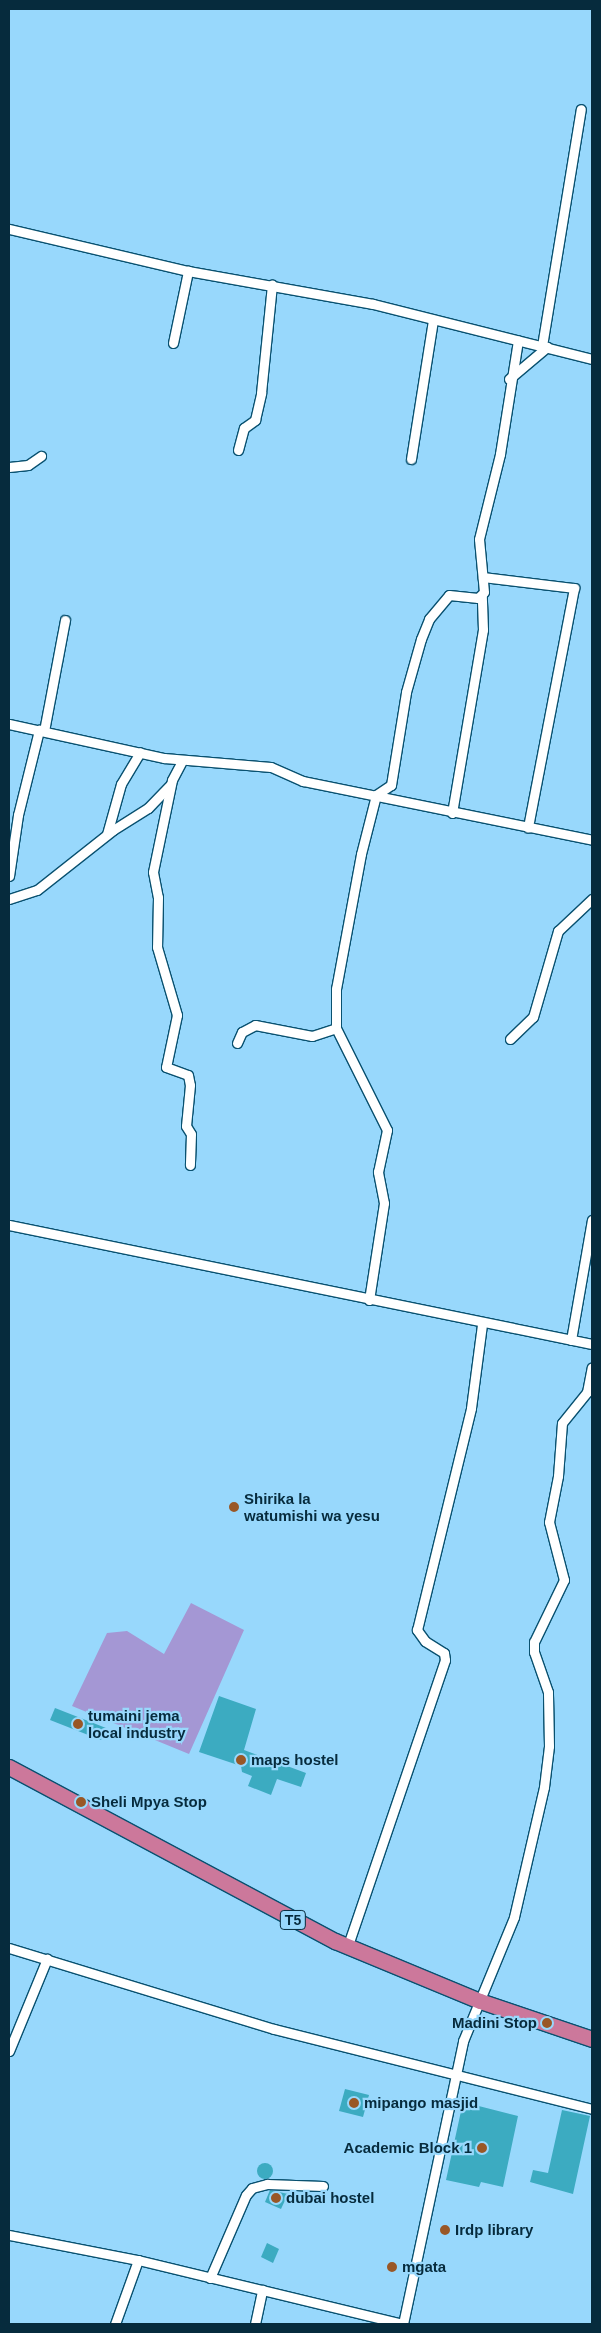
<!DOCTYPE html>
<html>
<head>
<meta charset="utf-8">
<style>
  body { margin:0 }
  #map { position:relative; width:601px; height:2333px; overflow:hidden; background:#98d8fc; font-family:Arial,sans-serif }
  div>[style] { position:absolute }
  .green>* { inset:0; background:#a497d4 }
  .building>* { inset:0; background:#3cabc1 }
  .round { border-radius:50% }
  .roads { filter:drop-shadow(1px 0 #095170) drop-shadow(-1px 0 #095170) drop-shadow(0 1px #095170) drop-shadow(0 -1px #095170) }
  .street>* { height:9px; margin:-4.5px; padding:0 4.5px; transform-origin:4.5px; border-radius:4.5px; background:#fff }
  .highway>* { height:15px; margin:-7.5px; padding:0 7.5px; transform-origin:7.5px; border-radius:7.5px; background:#cc789b }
  .dots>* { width:14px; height:14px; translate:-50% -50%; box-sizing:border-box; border:2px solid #98d8fc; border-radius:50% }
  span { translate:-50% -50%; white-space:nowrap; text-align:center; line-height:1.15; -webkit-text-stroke:4.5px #98d8fc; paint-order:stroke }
  .shield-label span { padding:1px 4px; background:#98d8fc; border:1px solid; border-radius:4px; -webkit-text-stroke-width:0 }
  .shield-label { font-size:14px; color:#062b3d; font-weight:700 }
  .poi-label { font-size:15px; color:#062b3d; font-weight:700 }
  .left { translate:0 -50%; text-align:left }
  .right { translate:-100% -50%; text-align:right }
  .frame { position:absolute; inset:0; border:10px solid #062b3d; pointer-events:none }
</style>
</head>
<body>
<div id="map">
  <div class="green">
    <i style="clip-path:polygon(191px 1603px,244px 1630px,189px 1754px,72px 1706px,107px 1633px,127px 1631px,164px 1654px)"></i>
  </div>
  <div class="building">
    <i style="clip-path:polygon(219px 1696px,256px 1709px,244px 1750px,306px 1773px,301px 1787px,277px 1779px,271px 1795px,248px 1786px,252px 1776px,242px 1772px,241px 1766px,199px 1752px)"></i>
    <i style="clip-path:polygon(55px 1708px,106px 1728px,101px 1740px,50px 1720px)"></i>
    <i style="clip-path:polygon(345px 2089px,369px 2095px,363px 2117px,339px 2111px)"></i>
    <i style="clip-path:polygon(463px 2102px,518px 2116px,503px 2187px,481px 2182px,479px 2187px,446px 2180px)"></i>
    <i style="clip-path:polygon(562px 2110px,590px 2116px,573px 2194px,530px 2182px,533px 2170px,548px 2173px)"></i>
    <i class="round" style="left:257px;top:2163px;width:16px;height:16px"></i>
    <i style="clip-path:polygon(270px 2190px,288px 2194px,281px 2209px,265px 2202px)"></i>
    <i style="clip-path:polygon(267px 2243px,279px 2249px,273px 2263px,261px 2257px)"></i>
  </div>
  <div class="roads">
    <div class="street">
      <i style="left:9px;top:229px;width:184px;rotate:13.2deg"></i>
      <i style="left:188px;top:271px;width:188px;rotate:10.1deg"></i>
      <i style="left:373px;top:304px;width:226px;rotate:14.1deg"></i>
      <i style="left:173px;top:343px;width:74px;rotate:-78.2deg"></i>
      <i style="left:542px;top:346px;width:240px;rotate:-80.7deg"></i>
      <i style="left:509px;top:379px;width:50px;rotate:-40.1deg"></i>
      <i style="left:238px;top:450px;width:23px;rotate:-75deg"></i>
      <i style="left:244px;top:428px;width:14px;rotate:-36deg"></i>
      <i style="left:255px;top:420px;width:28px;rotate:-77deg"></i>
      <i style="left:261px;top:393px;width:109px;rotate:-84.2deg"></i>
      <i style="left:411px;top:459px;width:141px;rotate:-81deg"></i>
      <i style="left:9px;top:467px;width:19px;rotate:-6deg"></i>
      <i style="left:28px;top:465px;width:16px;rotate:-35deg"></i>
      <i style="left:483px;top:577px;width:92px;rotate:6.9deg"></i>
      <i style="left:574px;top:588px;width:244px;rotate:100.9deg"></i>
      <i style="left:9px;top:724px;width:159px;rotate:12.4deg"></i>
      <i style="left:164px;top:758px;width:107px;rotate:4.8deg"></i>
      <i style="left:271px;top:767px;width:35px;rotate:24deg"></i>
      <i style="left:303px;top:781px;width:295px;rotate:11.5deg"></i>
      <i style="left:44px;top:731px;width:113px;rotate:-79.3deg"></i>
      <i style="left:182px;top:761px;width:21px;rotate:118deg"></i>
      <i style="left:172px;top:780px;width:94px;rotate:101.7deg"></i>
      <i style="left:153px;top:872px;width:25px;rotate:79deg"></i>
      <i style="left:158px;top:897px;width:50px;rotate:91.1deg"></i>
      <i style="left:157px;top:947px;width:71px;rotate:73.6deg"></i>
      <i style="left:177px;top:1015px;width:53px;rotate:101.9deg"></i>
      <i style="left:166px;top:1067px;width:23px;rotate:20deg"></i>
      <i style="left:188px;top:1075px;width:10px;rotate:79deg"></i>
      <i style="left:190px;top:1085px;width:41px;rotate:95.6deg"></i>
      <i style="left:186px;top:1126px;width:9px;rotate:58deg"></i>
      <i style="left:191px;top:1134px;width:31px;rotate:92deg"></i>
      <i style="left:452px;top:813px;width:186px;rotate:-80.4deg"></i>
      <i style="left:483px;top:630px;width:35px;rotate:-92deg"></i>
      <i style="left:107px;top:834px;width:52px;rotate:-74.4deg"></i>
      <i style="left:121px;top:784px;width:37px;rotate:-59deg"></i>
      <i style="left:9px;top:876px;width:62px;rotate:-81.6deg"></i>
      <i style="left:18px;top:815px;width:88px;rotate:-76.1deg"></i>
      <i style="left:9px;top:899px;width:29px;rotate:-18deg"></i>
      <i style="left:37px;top:890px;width:97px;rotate:-38.3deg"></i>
      <i style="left:113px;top:830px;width:41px;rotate:-32.2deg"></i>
      <i style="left:148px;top:808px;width:32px;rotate:-46deg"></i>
      <i style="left:510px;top:1039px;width:32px;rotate:-44deg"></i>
      <i style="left:533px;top:1017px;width:90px;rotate:-73.8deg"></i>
      <i style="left:558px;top:931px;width:47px;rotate:-43.3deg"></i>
      <i style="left:237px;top:1043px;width:12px;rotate:-66deg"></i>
      <i style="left:242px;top:1032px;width:15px;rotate:-28deg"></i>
      <i style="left:255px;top:1025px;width:58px;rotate:10.9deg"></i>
      <i style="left:312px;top:1036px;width:25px;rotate:-18deg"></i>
      <i style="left:9px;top:1225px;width:595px;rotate:11.54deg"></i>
      <i style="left:369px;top:1300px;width:98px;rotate:-81.2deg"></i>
      <i style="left:384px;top:1203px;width:32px;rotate:-101deg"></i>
      <i style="left:378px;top:1172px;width:43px;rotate:-77.9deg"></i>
      <i style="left:387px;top:1130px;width:114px;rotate:-116.6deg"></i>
      <i style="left:336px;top:1028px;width:39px;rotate:-90deg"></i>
      <i style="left:336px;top:989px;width:137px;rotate:-79.5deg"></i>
      <i style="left:361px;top:854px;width:61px;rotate:-75.7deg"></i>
      <i style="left:376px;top:795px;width:18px;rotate:-34deg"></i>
      <i style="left:391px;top:785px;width:94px;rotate:-80.8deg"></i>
      <i style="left:406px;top:692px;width:55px;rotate:-74.2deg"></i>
      <i style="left:421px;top:639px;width:22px;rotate:-68deg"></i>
      <i style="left:429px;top:619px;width:31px;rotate:-50deg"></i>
      <i style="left:449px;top:595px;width:29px;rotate:6deg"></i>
      <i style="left:478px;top:598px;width:8px;rotate:-45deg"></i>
      <i style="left:484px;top:592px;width:53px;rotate:-95.4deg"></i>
      <i style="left:479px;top:539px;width:88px;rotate:-76.1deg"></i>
      <i style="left:500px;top:454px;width:115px;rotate:-81deg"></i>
      <i style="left:571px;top:1340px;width:122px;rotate:-80.1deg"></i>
      <i style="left:348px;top:1945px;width:301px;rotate:-71.2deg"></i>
      <i style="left:445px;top:1660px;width:7px;rotate:-98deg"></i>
      <i style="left:444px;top:1653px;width:22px;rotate:-148deg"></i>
      <i style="left:425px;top:1641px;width:14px;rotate:-126deg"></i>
      <i style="left:417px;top:1630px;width:228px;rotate:-76.3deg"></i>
      <i style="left:471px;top:1408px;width:85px;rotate:-82.5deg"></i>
      <i style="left:9px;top:1948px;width:277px;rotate:17deg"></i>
      <i style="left:274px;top:2029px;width:328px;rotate:14.1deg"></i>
      <i style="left:9px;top:2051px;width:100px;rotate:-67.6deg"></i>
      <i style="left:9px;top:2235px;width:131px;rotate:11deg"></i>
      <i style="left:138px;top:2260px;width:273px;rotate:13.6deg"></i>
      <i style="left:210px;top:2278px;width:90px;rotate:-66.6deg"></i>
      <i style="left:246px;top:2195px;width:9px;rotate:-49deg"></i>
      <i style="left:252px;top:2188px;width:16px;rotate:-15deg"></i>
      <i style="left:267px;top:2184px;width:56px;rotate:2deg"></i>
      <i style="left:115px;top:2324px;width:68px;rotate:-70.2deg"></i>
      <i style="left:255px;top:2324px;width:35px;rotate:-78deg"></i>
      <i style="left:403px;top:2324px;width:289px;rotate:-78deg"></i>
      <i style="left:463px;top:2041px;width:134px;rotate:-67.6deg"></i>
      <i style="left:514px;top:1917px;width:133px;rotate:-77deg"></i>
      <i style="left:544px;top:1787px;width:41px;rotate:-83deg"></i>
      <i style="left:549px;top:1746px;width:54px;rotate:-91.1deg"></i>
      <i style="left:548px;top:1692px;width:42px;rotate:-109.3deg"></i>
      <i style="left:534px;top:1652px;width:10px;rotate:-90deg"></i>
      <i style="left:534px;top:1642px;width:69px;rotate:-64.2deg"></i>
      <i style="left:564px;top:1580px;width:60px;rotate:-104.5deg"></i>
      <i style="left:549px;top:1522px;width:47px;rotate:-78.9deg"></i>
      <i style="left:558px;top:1476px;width:53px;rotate:-85.7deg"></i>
      <i style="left:562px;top:1423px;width:40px;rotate:-51deg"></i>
      <i style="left:587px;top:1392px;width:25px;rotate:-79deg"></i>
    </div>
    <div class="highway">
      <i style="left:9px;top:1767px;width:370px;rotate:28.1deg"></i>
      <i style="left:335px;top:1941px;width:157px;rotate:22.5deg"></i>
      <i style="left:480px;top:2001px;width:118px;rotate:18.7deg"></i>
    </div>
  </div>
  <div class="dots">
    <i style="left:234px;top:1507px;background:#995726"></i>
    <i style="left:78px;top:1724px;background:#995726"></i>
    <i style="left:241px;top:1760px;background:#995726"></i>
    <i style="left:81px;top:1802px;background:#995726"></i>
    <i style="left:547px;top:2023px;background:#995726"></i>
    <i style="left:354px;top:2103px;background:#995726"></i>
    <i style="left:482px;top:2148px;background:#995726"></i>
    <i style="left:276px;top:2198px;background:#995726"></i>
    <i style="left:445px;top:2230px;background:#995726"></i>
    <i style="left:392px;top:2267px;background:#995726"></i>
  </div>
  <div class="shield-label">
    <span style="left:293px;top:1920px">T5</span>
  </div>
  <div class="poi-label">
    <span class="left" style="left:244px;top:1507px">Shirika la<br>watumishi wa yesu</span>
    <span class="left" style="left:88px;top:1724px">tumaini jema<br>local industry</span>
    <span class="left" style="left:251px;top:1760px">maps hostel</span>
    <span class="left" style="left:91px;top:1802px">Sheli Mpya Stop</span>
    <span class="right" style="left:537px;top:2023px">Madini Stop</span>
    <span class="left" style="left:364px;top:2103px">mipango masjid</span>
    <span class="right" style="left:472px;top:2148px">Academic Block 1</span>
    <span class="left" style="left:286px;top:2198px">dubai hostel</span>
    <span class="left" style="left:455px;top:2230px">Irdp library</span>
    <span class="left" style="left:402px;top:2267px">mgata</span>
  </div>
  <div class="frame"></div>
</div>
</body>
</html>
